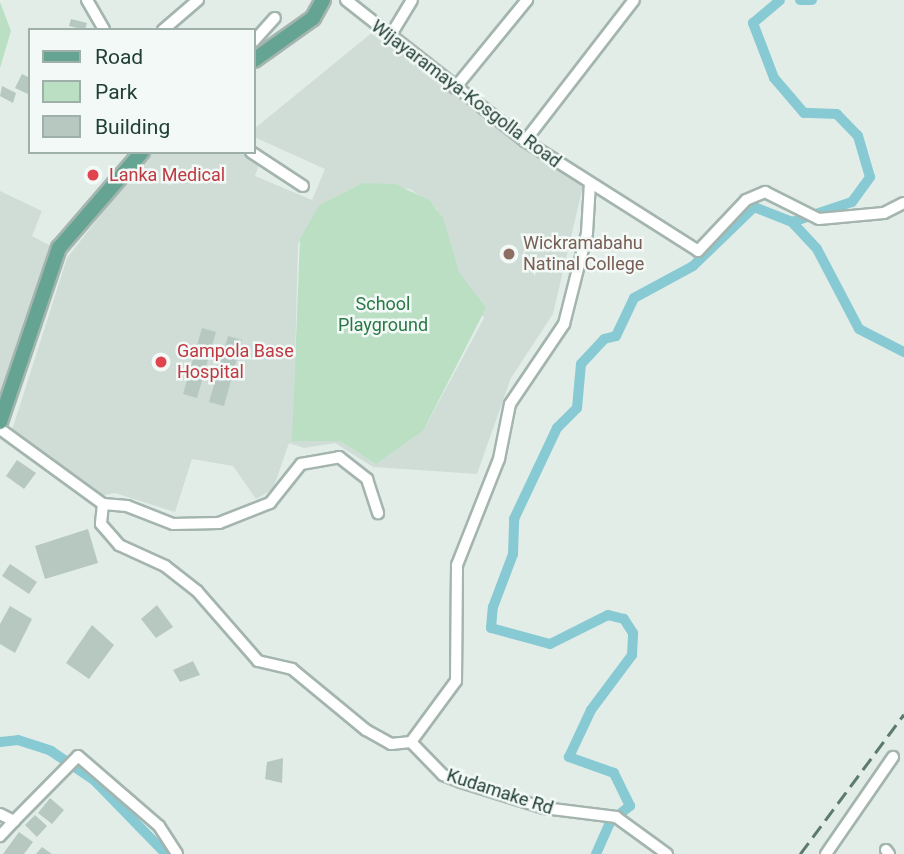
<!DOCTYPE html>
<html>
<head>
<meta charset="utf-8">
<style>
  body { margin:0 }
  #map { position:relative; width:904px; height:854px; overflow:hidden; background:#e2ede8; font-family:Roboto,sans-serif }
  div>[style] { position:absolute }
  .built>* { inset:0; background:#d0ddd7 }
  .green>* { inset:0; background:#badfc3 }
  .canal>* { height:10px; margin:-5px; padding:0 5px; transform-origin:5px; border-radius:5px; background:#88cad4 }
  .building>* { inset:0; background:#b7c8c1 }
  .roads { filter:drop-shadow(2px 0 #a4b5af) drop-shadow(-2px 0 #a4b5af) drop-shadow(0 2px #a4b5af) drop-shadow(0 -2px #a4b5af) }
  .minor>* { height:10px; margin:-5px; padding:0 5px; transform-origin:5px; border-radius:5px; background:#fff }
  .major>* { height:14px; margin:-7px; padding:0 7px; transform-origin:7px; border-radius:7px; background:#65a492 }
  .rail>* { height:2.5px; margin-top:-1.25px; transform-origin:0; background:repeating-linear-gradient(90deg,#5c7a71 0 14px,transparent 0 21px) }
  .dots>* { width:19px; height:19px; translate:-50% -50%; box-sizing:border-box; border:4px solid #f3f9f6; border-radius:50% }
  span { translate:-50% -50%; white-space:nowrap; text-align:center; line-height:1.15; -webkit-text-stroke:5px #f3f9f6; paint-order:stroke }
  .street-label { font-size:18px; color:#213f36 }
  .health-label { font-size:18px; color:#be3a42 }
  .left { translate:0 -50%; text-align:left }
  .education-label { font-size:18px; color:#785e54 }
  .park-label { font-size:18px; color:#2a7846 }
  .legend { position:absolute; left:28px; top:28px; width:228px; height:126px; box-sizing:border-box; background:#f3f9f6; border:2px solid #9fafa9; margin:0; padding:9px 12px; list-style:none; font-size:21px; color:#213f36 }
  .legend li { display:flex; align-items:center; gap:14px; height:35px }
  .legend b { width:35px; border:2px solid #9fafa9 }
</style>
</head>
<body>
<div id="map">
  <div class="built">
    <i style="clip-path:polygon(evenodd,374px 31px,583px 186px,553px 314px,511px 378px,477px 474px,373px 467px,335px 443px,304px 448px,289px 443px,273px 489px,256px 499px,233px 466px,192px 459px,175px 512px,115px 493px,101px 496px,12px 430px,67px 258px,150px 152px,254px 152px,262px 156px,255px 176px,312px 200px,325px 169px,254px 137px,254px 129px,374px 31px,362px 183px,410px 189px,437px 209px,455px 265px,484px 318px,423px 431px,376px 464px,340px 441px,293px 440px,298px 244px,319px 205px,362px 183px)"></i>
    <i style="clip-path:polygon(0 191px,42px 211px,32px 236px,51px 246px,0 395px)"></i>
  </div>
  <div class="green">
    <i style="clip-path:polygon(0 2px,11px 31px,0 68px)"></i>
    <i style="clip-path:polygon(362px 183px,395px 184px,429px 200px,443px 218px,459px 272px,486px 308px,423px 431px,376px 464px,340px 441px,292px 441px,300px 239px,319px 205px)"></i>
  </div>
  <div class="canal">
    <i style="left:800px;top:0;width:12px"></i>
    <i style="left:792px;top:222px;width:37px;rotate:47deg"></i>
    <i style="left:817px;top:249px;width:90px;rotate:62.3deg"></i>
    <i style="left:859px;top:329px;width:51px;rotate:27.1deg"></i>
    <i style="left:0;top:742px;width:18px;rotate:-6deg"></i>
    <i style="left:18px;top:740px;width:35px;rotate:18deg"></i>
    <i style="left:51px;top:751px;width:52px;rotate:34deg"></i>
    <i style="left:94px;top:780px;width:103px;rotate:45.8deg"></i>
    <i style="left:596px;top:854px;width:35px;rotate:-66deg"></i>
    <i style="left:610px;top:822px;width:26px;rotate:-39deg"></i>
    <i style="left:630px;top:806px;width:37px;rotate:-116deg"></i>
    <i style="left:614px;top:773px;width:48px;rotate:-160.4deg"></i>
    <i style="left:569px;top:757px;width:52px;rotate:-64.9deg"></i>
    <i style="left:591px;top:710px;width:69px;rotate:-53.3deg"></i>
    <i style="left:632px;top:655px;width:22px;rotate:-87deg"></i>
    <i style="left:633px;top:633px;width:17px;rotate:-123deg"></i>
    <i style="left:624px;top:619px;width:16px;rotate:-166deg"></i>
    <i style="left:608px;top:615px;width:65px;rotate:153.4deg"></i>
    <i style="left:550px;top:644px;width:61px;rotate:-164.8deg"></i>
    <i style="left:491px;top:628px;width:21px;rotate:-85deg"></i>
    <i style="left:493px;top:607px;width:57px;rotate:-69.3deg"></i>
    <i style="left:513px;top:554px;width:35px;rotate:-88deg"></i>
    <i style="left:514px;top:519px;width:101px;rotate:-64.7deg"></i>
    <i style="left:557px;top:428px;width:28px;rotate:-45deg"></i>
    <i style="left:577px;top:408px;width:44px;rotate:-84.8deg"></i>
    <i style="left:581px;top:364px;width:34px;rotate:-47deg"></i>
    <i style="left:604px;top:339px;width:12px;rotate:-14deg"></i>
    <i style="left:616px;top:336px;width:42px;rotate:-64.7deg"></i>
    <i style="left:634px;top:298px;width:67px;rotate:-28.5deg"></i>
    <i style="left:693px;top:266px;width:85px;rotate:-44deg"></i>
    <i style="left:754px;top:207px;width:41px;rotate:21.5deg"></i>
    <i style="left:792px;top:222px;width:63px;rotate:-18.4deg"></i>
    <i style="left:852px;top:202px;width:31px;rotate:-54deg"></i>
    <i style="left:870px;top:177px;width:43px;rotate:-106.3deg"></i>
    <i style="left:858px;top:136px;width:30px;rotate:-134deg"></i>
    <i style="left:837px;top:114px;width:33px;rotate:-178deg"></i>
    <i style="left:804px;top:113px;width:46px;rotate:-130.6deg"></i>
    <i style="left:774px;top:78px;width:59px;rotate:-110.9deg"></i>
    <i style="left:753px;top:23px;width:35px;rotate:-40deg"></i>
  </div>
  <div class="building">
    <i style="clip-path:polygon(71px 19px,87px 23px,85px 30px,69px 26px)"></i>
    <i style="clip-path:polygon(22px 74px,30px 78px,30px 95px,15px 88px)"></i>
    <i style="clip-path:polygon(2px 86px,16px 93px,13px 103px,0 96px)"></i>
    <i style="clip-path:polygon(202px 328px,216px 332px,197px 398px,183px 394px)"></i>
    <i style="clip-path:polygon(228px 336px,242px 340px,224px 406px,209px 402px)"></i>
    <i style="clip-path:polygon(17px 460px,36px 473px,24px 489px,6px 476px)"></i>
    <i style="clip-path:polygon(88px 529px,98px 563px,45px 579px,35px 546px)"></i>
    <i style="clip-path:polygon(10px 564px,37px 582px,29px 594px,2px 576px)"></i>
    <i style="clip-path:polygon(157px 605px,173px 627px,156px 638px,141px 619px)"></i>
    <i style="clip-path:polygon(10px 606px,32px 619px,15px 653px,0 644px,0 624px)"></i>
    <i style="clip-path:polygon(92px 625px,114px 645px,89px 679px,66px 663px)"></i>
    <i style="clip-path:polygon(193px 661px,200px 675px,180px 682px,173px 670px)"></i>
    <i style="clip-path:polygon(283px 758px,282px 783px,265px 779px,267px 762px)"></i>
    <i style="clip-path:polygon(50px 798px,64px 810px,52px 824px,38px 813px)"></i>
    <i style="clip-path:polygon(35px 815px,47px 826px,37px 837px,25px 825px)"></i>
    <i style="clip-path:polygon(19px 832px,33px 842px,24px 854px,3px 854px)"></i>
    <i style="clip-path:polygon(42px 847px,52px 854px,36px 854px)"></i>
  </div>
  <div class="roads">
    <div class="minor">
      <i style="left:87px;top:0;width:34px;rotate:60deg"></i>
      <i style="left:346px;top:0;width:228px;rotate:38.2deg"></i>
      <i style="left:525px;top:141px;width:205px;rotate:32.4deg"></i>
      <i style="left:698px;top:251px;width:70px;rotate:-46.7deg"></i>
      <i style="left:746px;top:200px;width:21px;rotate:-23deg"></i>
      <i style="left:765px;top:192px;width:60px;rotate:26.6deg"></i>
      <i style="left:819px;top:219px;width:65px;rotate:-5.3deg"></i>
      <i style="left:884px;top:213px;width:22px;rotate:-27deg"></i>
      <i style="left:163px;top:30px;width:46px;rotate:-40.6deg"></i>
      <i style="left:389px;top:38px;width:44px;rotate:-58.8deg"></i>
      <i style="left:254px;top:41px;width:31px;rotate:-48deg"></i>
      <i style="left:455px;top:88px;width:114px;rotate:-50.7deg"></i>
      <i style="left:525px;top:141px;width:178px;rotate:-52.3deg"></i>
      <i style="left:251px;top:152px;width:62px;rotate:33.2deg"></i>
      <i style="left:0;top:429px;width:127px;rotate:36.1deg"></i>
      <i style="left:103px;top:504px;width:20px;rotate:96deg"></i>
      <i style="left:101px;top:524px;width:28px;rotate:49deg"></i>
      <i style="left:119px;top:545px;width:51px;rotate:24.5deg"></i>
      <i style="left:165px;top:566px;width:41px;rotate:38deg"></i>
      <i style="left:197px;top:591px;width:93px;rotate:48.9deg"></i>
      <i style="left:258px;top:661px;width:35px;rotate:13deg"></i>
      <i style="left:292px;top:669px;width:96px;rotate:39.5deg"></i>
      <i style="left:366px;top:730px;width:29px;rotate:29deg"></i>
      <i style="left:391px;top:744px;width:20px;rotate:-6deg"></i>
      <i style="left:411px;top:742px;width:46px;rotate:45.9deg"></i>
      <i style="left:443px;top:775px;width:19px;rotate:21deg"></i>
      <i style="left:461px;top:782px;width:87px;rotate:17.4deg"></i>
      <i style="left:544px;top:808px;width:73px;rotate:7.1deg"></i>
      <i style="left:616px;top:817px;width:63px;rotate:36deg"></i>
      <i style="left:103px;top:504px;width:24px;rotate:5deg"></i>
      <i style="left:127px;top:506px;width:49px;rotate:21.4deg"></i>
      <i style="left:173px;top:524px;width:46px;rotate:-1.2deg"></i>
      <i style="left:219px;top:523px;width:55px;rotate:-21.4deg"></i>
      <i style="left:270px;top:503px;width:50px;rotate:-51.5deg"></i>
      <i style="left:301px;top:464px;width:39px;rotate:-10deg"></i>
      <i style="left:339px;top:457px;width:36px;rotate:38deg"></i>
      <i style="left:367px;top:479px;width:36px;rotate:72deg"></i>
      <i style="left:411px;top:742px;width:76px;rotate:-53.6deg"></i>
      <i style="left:456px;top:681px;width:116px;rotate:-89.5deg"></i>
      <i style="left:457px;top:565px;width:114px;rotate:-68.4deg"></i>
      <i style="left:499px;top:459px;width:56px;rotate:-78.7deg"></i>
      <i style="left:510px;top:404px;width:97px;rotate:-56deg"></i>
      <i style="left:564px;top:324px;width:94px;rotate:-75.8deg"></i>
      <i style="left:587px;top:233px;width:50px;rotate:-86.6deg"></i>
      <i style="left:0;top:814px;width:16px;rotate:27deg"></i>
      <i style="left:14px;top:821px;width:21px;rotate:133deg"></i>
      <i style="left:14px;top:821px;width:91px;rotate:-45.4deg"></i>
      <i style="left:78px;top:756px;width:107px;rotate:40.8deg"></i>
      <i style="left:159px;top:826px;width:33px;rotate:57deg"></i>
      <i style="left:886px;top:850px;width:5px;rotate:53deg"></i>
      <i style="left:826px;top:854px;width:118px;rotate:-55.4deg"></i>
    </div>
    <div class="major">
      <i style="left:254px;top:60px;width:72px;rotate:-35.4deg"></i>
      <i style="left:313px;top:18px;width:21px;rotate:-61deg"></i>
      <i style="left:0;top:422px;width:184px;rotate:-71.3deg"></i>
      <i style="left:59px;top:248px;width:127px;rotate:-49.2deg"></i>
    </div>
  </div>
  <div class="rail">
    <i style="left:800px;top:854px;width:174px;rotate:-53.4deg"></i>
  </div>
  <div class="dots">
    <i style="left:93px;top:175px;background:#e0444e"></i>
    <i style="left:509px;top:254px;background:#8d6e63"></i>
    <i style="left:161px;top:362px;background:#e0444e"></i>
  </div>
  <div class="street-label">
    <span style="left:466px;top:94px;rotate:37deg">Wijayaramaya-Kosgolla Road</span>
    <span style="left:500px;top:792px;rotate:18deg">Kudamake Rd</span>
  </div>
  <div class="health-label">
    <span class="left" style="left:109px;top:175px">Lanka Medical</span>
    <span class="left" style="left:177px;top:362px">Gampola Base<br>Hospital</span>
  </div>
  <div class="education-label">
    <span class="left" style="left:523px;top:254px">Wickramabahu<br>Natinal College</span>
  </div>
  <div class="park-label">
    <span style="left:383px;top:315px">School<br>Playground</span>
  </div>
  <ul class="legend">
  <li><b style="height:9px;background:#65a492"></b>Road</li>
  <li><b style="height:19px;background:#badfc3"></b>Park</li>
  <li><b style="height:19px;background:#b7c8c1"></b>Building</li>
  </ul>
</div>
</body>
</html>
